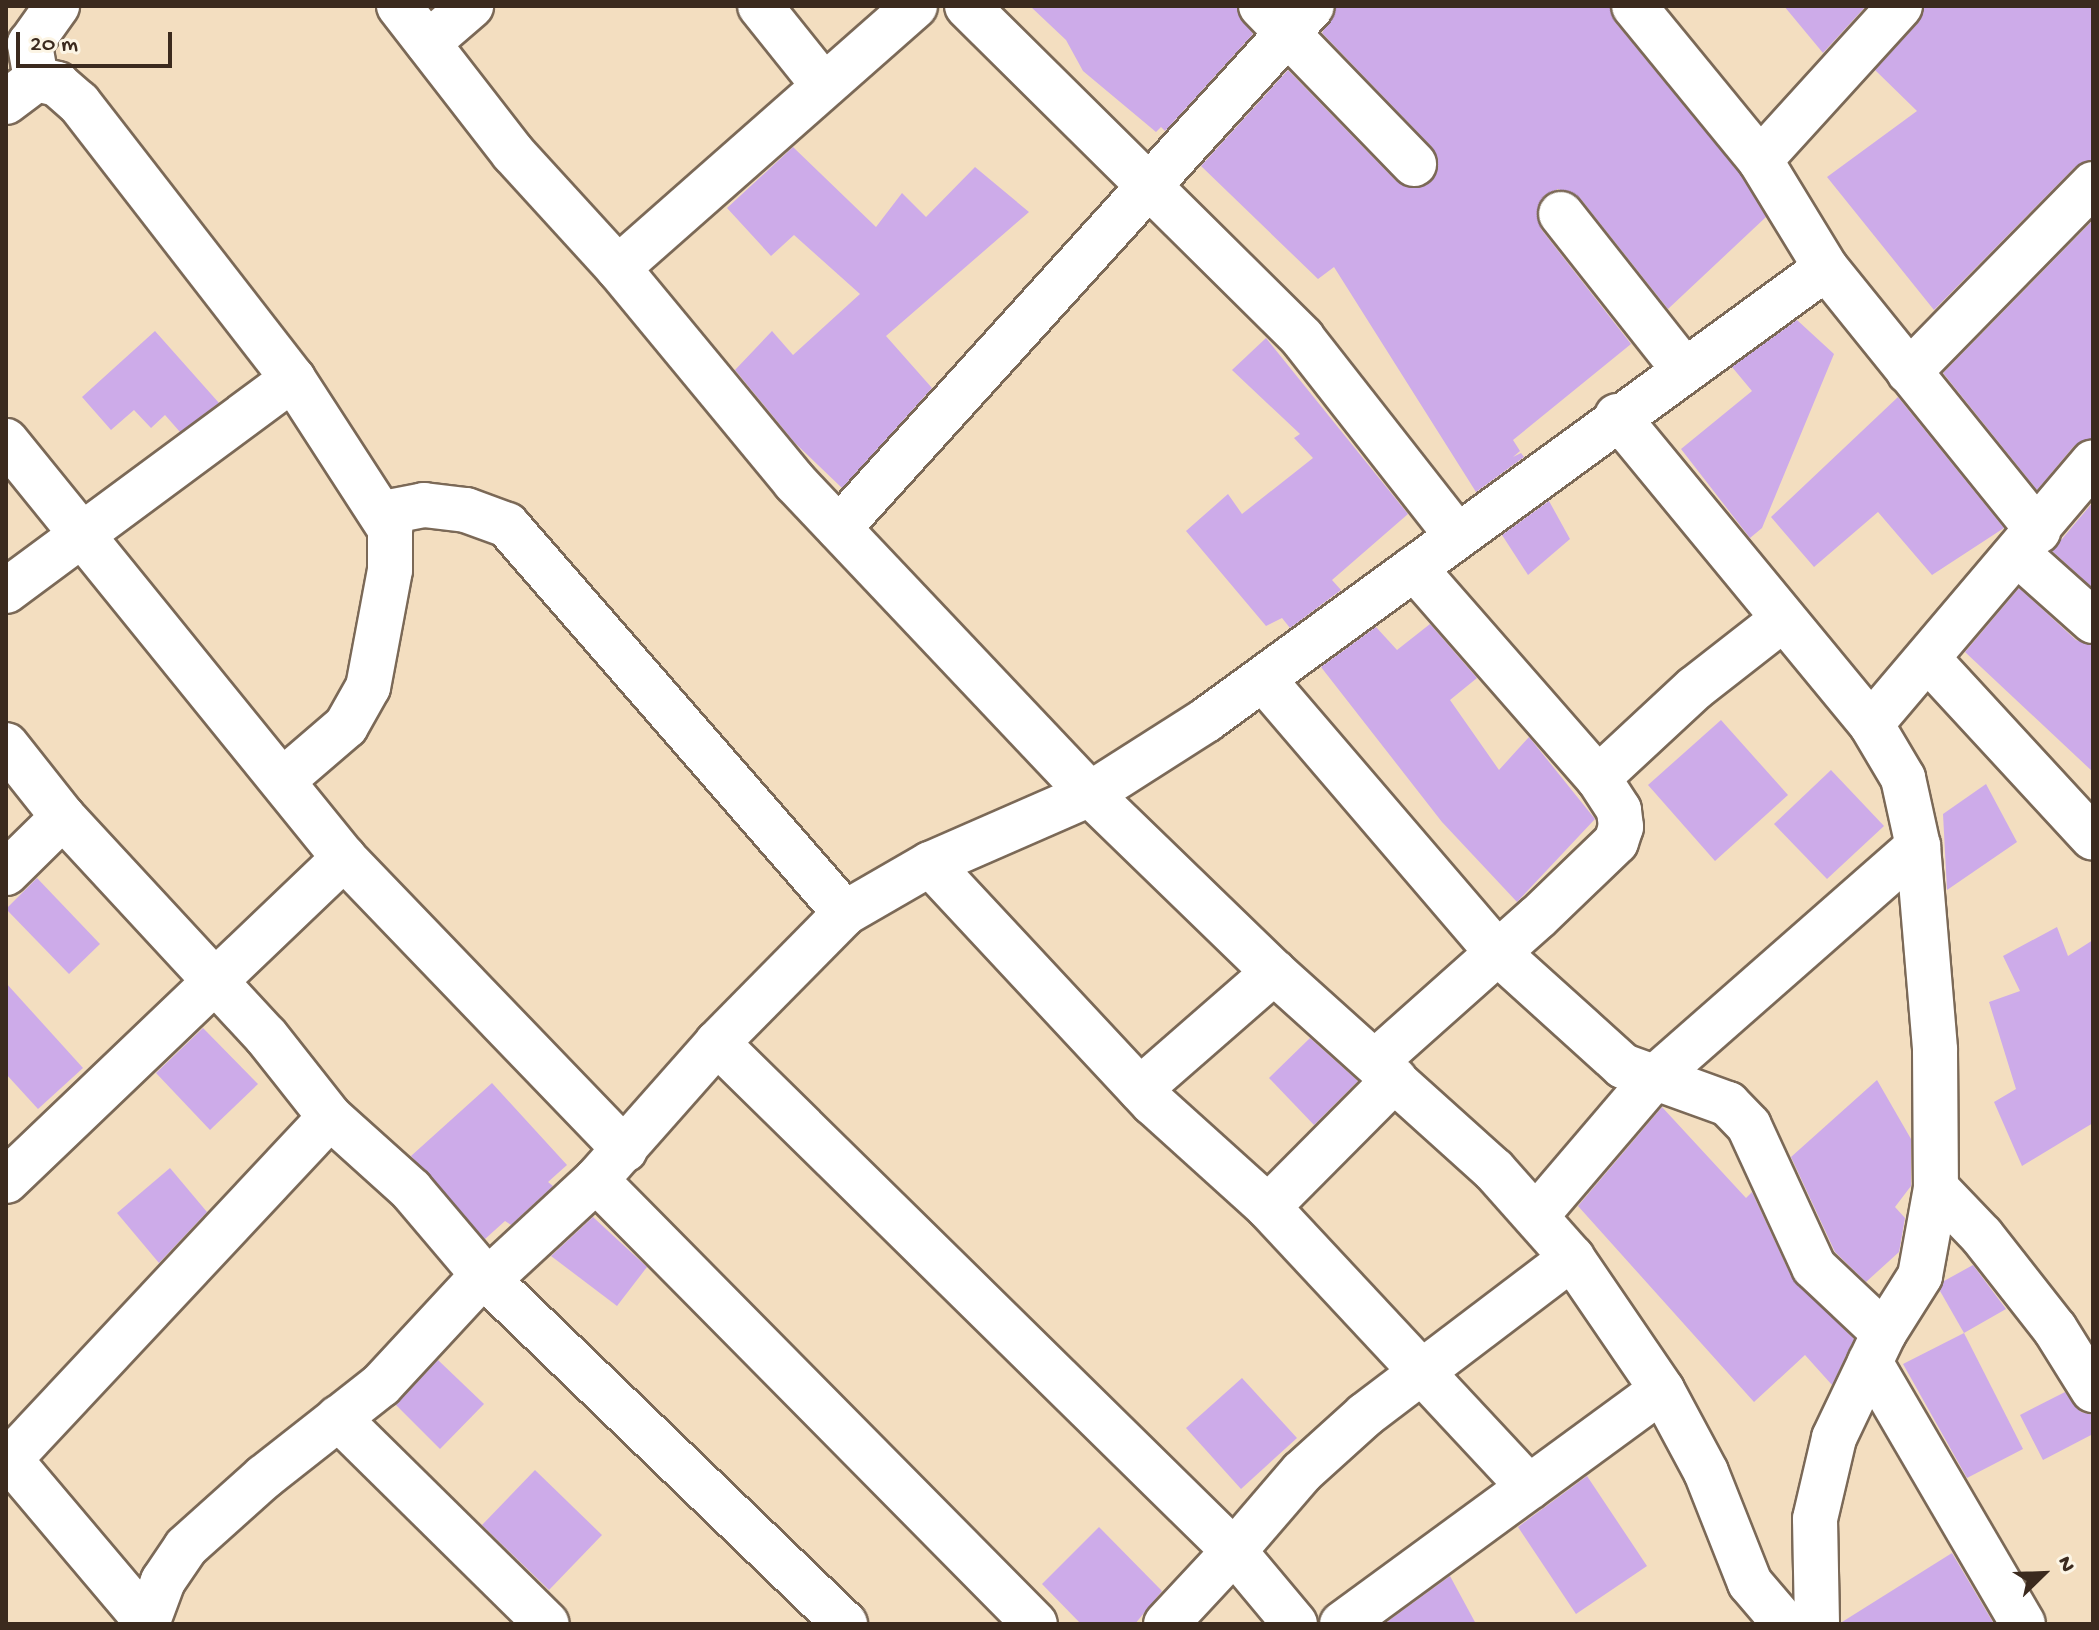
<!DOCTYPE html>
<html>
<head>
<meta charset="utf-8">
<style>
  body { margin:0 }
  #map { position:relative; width:2099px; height:1630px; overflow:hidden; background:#f3dec0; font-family:"Gochi Hand",sans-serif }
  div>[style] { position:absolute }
  .building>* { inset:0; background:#cdabe9 }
  .roads { filter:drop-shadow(2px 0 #7b6957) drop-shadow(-2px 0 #7b6957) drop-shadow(0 2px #7b6957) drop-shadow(0 -2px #7b6957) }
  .street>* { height:44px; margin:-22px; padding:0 22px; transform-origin:22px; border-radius:22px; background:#fff }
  span { translate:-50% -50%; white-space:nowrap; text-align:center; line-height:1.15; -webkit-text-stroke:6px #fcf5e5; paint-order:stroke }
  .frame { position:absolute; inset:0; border:8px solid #3b2a1e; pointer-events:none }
  .north { position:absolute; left:2003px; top:1534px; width:80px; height:80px; -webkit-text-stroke:6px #fcf5e5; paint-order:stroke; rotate:67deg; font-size:22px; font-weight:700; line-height:32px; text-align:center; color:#3b2a1e }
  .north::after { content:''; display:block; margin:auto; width:28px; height:36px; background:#3b2a1e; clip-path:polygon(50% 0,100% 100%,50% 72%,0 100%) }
  .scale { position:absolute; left:16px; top:32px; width:156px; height:36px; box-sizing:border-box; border:4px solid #3b2a1e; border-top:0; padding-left:10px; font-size:24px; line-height:28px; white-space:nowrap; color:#3b2a1e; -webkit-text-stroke:6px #fcf5e5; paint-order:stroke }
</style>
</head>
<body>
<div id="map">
  <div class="building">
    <i style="clip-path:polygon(1030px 6px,1237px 6px,1253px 34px,1165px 131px,1161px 127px,1156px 132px,1083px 71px,1066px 40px)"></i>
    <i style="clip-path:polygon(1336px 6px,1610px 6px,1615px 22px,1740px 174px,1766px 217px,1668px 309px,1580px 198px,1558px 189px,1545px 195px,1538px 206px,1541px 229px,1631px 344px,1513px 440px,1520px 451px,1513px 457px,1521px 453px,1524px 457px,1476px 492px,1334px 267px,1318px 279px,1201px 166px,1288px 70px,1396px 181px,1419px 188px,1432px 181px,1438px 159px,1432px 147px,1322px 33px)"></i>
    <i style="clip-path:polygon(1784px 6px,1866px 6px,1823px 53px)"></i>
    <i style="clip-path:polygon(1924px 6px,2093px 6px,2093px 160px,2075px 167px,1934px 310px,1827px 177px,1917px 111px,1875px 70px,1918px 23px)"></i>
    <i style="clip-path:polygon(793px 147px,876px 227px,902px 193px,926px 217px,975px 167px,1029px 212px,886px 336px,932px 388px,842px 488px,795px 443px,735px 370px,772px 331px,793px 355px,860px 294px,794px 235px,771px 256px,727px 208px)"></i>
    <i style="clip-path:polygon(2093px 220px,2093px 438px,2074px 446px,2037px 490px,1943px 373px)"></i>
    <i style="clip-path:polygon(1797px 320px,1834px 354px,1762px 528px,1750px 538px,1681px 449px,1752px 391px,1732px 367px)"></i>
    <i style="clip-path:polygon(155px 331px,219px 403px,180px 432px,165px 415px,151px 428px,134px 410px,111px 430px,82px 397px)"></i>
    <i style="clip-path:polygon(1266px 338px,1408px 514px,1332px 580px,1341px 590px,1290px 628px,1282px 618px,1266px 626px,1186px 531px,1228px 494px,1242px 514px,1313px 458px,1294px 438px,1300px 434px,1232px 370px)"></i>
    <i style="clip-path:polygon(1898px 397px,2004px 528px,1932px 575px,1878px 512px,1814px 567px,1771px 517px)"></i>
    <i style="clip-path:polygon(1549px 501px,1570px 539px,1528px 575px,1502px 535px)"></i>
    <i style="clip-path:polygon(2093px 502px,2093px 588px,2052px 551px)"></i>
    <i style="clip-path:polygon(2019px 588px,2076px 640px,2093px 645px,2093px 772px,1965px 652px)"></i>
    <i style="clip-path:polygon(1430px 624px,1477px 678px,1450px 700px,1499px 770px,1529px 737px,1595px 819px,1517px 902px,1442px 822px,1321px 667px,1376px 627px,1397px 650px)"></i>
    <i style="clip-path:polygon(1721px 720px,1788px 795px,1715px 861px,1648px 785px)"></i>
    <i style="clip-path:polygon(1831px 770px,1884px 826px,1827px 879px,1774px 824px)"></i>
    <i style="clip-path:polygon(1986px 784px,2017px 842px,1947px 890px,1943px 814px)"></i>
    <i style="clip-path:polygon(37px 878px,100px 944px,69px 974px,6px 909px)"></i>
    <i style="clip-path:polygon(2057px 927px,2068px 956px,2093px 940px,2093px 1123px,2022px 1166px,1994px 1102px,2016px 1089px,1989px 1002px,2020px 991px,2003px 956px)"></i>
    <i style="clip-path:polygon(6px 983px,83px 1068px,38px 1109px,6px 1074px)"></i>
    <i style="clip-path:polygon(203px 1028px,258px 1084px,210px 1130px,156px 1073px)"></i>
    <i style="clip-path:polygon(1310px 1038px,1358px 1081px,1314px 1125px,1269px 1078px)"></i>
    <i style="clip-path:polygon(1877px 1080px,1911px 1139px,1911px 1186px,1895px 1207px,1905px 1218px,1899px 1252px,1866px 1282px,1835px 1252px,1791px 1157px)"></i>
    <i style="clip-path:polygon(492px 1083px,567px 1165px,548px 1182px,553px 1186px,511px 1225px,505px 1221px,485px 1239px,411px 1156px)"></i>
    <i style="clip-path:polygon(1662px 1107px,1746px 1198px,1752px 1192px,1792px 1278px,1854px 1339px,1832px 1385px,1805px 1355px,1754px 1402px,1578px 1206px)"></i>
    <i style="clip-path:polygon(170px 1168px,207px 1212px,159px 1263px,117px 1213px)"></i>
    <i style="clip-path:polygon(593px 1217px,647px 1267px,617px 1306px,551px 1256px)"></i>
    <i style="clip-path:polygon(1973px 1265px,2006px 1309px,1964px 1333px,1940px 1291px,1944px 1281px)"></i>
    <i style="clip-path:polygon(1964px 1333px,2023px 1449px,1967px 1478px,1903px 1364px)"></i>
    <i style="clip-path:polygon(438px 1360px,484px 1404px,440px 1449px,396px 1405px)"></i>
    <i style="clip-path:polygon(1242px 1378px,1297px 1438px,1241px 1489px,1186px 1428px)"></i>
    <i style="clip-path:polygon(2065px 1392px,2081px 1412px,2093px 1415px,2093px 1434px,2043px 1460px,2020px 1415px)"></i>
    <i style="clip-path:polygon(535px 1470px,602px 1535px,549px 1590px,482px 1525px)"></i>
    <i style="clip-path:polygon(1587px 1476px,1647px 1566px,1576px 1614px,1518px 1527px)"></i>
    <i style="clip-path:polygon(1099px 1527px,1162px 1591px,1135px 1624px,1081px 1624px,1042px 1584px)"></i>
    <i style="clip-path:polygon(1952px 1553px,1994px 1624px,1842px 1624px,1842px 1622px)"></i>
    <i style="clip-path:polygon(1450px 1576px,1476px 1624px,1384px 1624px)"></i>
  </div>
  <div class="roads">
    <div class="street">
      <i style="left:399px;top:6px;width:186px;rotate:52.2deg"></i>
      <i style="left:513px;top:153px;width:156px;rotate:47.6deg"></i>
      <i style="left:618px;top:268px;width:278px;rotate:50.4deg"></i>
      <i style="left:795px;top:482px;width:429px;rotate:46.6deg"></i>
      <i style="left:1090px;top:794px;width:256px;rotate:44.1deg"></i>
      <i style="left:1274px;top:972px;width:296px;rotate:42deg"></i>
      <i style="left:1494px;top:1170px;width:118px;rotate:48.4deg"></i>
      <i style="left:1572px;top:1258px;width:160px;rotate:55.7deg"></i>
      <i style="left:1662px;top:1390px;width:93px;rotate:61.8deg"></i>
      <i style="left:1706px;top:1472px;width:119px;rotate:68.4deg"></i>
      <i style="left:1750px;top:1583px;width:54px;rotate:49.5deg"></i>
      <i style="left:760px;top:6px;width:102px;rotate:51.3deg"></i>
      <i style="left:967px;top:6px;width:472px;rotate:44.7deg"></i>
      <i style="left:1302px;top:338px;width:251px;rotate:51.9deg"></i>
      <i style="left:1261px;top:6px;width:220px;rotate:45.9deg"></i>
      <i style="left:1634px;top:6px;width:199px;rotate:50.7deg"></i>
      <i style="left:1760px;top:160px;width:127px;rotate:58.6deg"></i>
      <i style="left:1826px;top:268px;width:338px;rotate:51.1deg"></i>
      <i style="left:428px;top:43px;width:57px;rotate:-40.7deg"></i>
      <i style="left:36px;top:79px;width:36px;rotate:-100deg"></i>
      <i style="left:30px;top:44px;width:47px;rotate:-54.6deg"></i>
      <i style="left:6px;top:102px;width:38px;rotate:-37deg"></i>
      <i style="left:36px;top:79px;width:22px;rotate:13deg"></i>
      <i style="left:57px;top:84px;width:29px;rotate:41deg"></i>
      <i style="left:79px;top:103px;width:349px;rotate:52.2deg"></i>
      <i style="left:293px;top:379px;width:179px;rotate:57.1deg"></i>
      <i style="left:390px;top:529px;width:41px;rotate:90deg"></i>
      <i style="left:390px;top:570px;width:119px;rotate:100.6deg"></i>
      <i style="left:368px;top:687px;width:45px;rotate:119.4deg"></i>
      <i style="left:346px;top:726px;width:84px;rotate:139.3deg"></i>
      <i style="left:1760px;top:160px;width:208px;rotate:-47.7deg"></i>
      <i style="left:1561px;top:214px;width:199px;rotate:51.7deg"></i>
      <i style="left:618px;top:268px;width:396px;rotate:-41.4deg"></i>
      <i style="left:1909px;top:372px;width:263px;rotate:-45.6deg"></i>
      <i style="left:1617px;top:416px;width:399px;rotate:50.5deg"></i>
      <i style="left:1871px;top:724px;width:63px;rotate:59.3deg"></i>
      <i style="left:1903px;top:778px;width:70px;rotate:77.6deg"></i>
      <i style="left:1918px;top:846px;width:205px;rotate:85.2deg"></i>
      <i style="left:1935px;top:1050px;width:138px;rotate:89.6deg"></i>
      <i style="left:1936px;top:1188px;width:89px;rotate:100.3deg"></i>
      <i style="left:1920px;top:1276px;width:67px;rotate:122.3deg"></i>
      <i style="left:1884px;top:1333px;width:116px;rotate:115.5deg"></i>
      <i style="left:1834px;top:1438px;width:83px;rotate:103.2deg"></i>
      <i style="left:1815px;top:1519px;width:105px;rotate:88.9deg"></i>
      <i style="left:6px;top:441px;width:537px;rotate:50.97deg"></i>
      <i style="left:344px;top:858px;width:405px;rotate:46.1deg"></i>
      <i style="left:383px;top:513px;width:42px;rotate:-11deg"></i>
      <i style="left:424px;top:505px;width:42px;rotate:6.8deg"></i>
      <i style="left:466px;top:510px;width:44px;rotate:20.1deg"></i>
      <i style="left:507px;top:525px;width:515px;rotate:48.94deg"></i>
      <i style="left:839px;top:528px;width:704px;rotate:-47.82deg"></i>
      <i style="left:2019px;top:555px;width:99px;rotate:41.7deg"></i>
      <i style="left:6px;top:591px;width:357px;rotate:-36.5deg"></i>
      <i style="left:1928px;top:659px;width:243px;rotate:47.3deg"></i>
      <i style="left:1263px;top:679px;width:361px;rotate:49.4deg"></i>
      <i style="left:1498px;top:953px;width:169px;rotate:42.1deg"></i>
      <i style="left:1623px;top:1066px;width:112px;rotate:19.9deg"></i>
      <i style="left:1728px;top:1104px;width:30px;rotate:46deg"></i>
      <i style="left:1749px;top:1126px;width:155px;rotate:65.3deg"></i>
      <i style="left:1814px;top:1267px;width:96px;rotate:43.3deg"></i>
      <i style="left:1871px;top:724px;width:343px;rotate:-49.7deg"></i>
      <i style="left:6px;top:745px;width:92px;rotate:51.6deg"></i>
      <i style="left:63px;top:817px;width:299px;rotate:47.2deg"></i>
      <i style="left:266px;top:1036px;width:103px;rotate:51.7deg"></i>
      <i style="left:330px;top:1117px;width:109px;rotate:42deg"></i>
      <i style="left:411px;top:1190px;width:111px;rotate:49.7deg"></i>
      <i style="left:483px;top:1275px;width:503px;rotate:43.95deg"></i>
      <i style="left:1598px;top:778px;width:132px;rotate:-42.9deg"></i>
      <i style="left:1695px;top:688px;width:110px;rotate:-38deg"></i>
      <i style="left:930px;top:864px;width:327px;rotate:47deg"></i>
      <i style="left:1153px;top:1103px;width:155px;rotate:42.1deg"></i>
      <i style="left:1268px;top:1207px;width:383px;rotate:47deg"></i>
      <i style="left:6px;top:873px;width:80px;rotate:-44.5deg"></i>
      <i style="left:717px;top:1043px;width:725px;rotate:44.5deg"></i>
      <i style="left:1234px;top:1551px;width:104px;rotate:-49.3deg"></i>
      <i style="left:1302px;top:1472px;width:85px;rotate:-42.1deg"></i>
      <i style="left:1365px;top:1415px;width:260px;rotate:-37.2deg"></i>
      <i style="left:1375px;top:1062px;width:218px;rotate:-41.7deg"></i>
      <i style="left:1538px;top:917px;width:108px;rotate:-43.9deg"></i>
      <i style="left:1616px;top:842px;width:16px;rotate:-72deg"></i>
      <i style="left:1621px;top:827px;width:17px;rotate:-97deg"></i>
      <i style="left:1619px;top:810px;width:38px;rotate:-123deg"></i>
      <i style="left:1598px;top:778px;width:279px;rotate:-131.2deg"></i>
      <i style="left:1140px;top:1089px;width:178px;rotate:-41.1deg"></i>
      <i style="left:596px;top:1180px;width:624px;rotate:45.32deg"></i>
      <i style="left:6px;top:1181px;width:468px;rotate:-43.7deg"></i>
      <i style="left:1936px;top:1188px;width:66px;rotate:46.2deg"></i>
      <i style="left:1982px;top:1236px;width:118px;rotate:51.9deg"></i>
      <i style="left:2055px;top:1329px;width:72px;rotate:58.1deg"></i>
      <i style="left:1268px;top:1207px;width:180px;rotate:-45.2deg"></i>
      <i style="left:1536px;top:1216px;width:180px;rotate:-49.5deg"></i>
      <i style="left:1653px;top:1079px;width:353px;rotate:-41.3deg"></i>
      <i style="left:1870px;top:1362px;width:303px;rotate:59.7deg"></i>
      <i style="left:338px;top:1418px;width:293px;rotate:44.6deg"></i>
      <i style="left:6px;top:1455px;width:220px;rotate:49.8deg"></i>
      <i style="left:10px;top:1459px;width:468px;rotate:-46.9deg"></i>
      <i style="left:147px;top:1624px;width:46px;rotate:-69.6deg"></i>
      <i style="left:163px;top:1581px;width:41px;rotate:-55.9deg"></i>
      <i style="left:186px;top:1547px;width:105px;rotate:-41.9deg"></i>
      <i style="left:264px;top:1477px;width:149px;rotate:-38.2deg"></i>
      <i style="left:381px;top:1385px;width:150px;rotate:-47.2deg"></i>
      <i style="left:483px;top:1275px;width:19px;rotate:-21deg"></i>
      <i style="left:501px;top:1268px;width:129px;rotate:-42.8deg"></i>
      <i style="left:596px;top:1180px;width:183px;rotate:-48.5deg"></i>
      <i style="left:717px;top:1043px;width:182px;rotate:-45.4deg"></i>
      <i style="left:845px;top:913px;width:98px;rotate:-30deg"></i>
      <i style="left:930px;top:864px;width:175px;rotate:-23.6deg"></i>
      <i style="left:1090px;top:794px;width:138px;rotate:-32.5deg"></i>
      <i style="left:1206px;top:720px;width:767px;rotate:-36.09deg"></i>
      <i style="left:1166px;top:1624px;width:100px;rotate:-47deg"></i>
      <i style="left:1234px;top:1551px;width:95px;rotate:50.1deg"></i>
      <i style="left:1342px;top:1624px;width:396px;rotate:-36.2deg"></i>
    </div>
  </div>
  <div class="frame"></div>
  <div class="north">N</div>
  <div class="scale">20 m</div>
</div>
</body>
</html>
